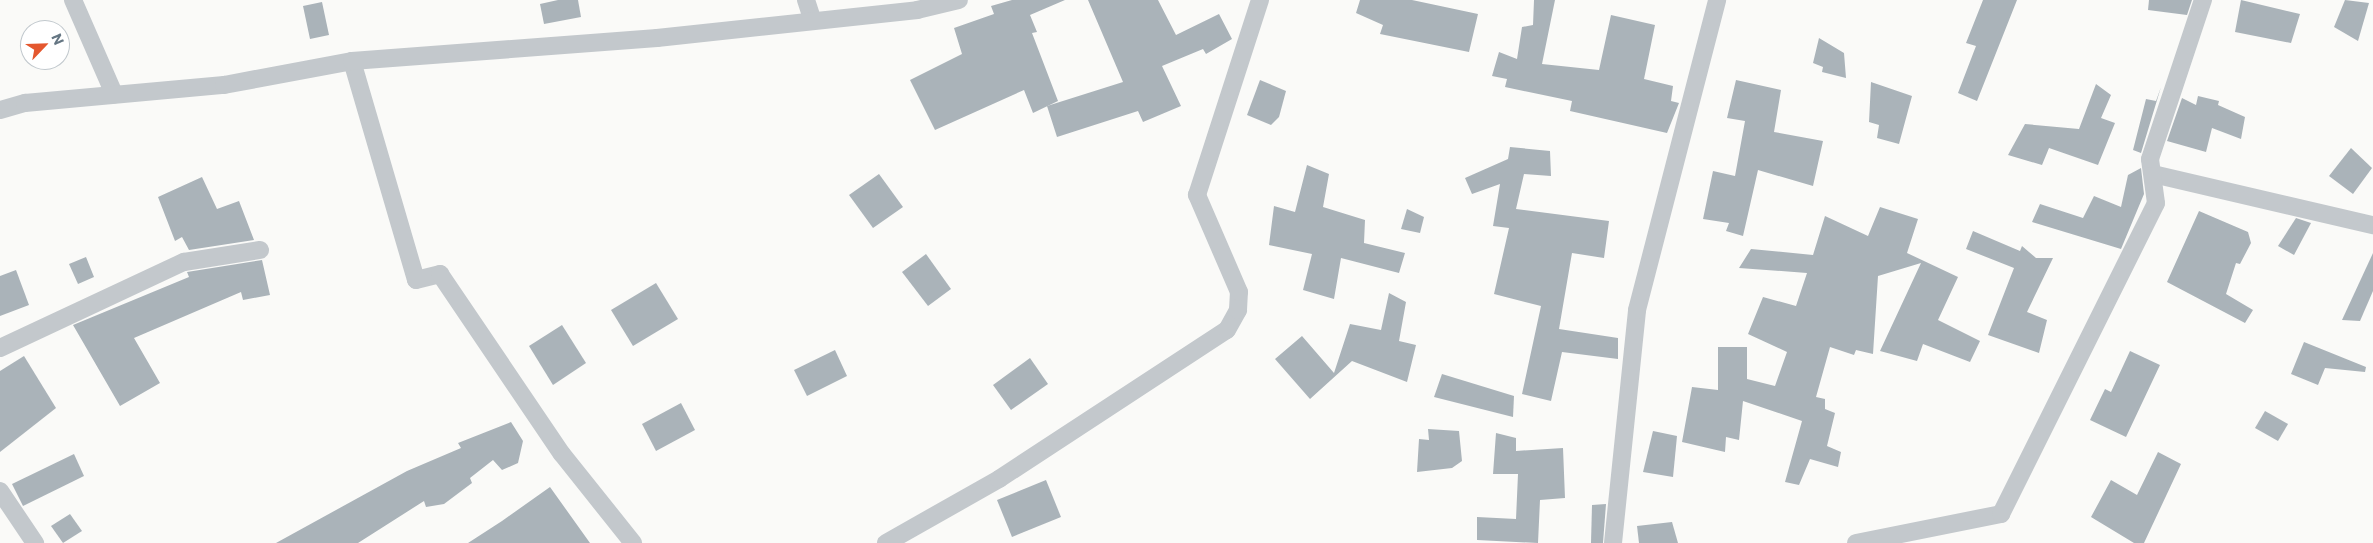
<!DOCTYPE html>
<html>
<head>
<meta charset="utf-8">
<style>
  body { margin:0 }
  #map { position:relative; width:2373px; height:543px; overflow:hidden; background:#fafaf8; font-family:Commissioner,sans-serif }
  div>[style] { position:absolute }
  .building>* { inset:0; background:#aab3b9 }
  .minor>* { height:18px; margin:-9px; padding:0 9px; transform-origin:9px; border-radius:9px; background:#c3c8cc }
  span { translate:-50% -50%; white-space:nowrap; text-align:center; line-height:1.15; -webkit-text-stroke:5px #fff; paint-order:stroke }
  .north { position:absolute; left:20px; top:20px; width:50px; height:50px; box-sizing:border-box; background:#fff; border:1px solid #c1c8cd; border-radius:50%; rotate:66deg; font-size:14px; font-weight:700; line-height:20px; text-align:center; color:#657683 }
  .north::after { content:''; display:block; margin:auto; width:18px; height:22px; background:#e4572e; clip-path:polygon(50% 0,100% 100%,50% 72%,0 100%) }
</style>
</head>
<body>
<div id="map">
  <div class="building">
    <i style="clip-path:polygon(558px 0,578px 0,581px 17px,544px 24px,540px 4px)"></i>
    <i style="clip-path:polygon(1012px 0,1065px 0,1030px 15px,1037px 32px,1032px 33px,1058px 101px,1033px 113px,1024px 90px,935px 130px,910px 80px,962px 54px,954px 28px,994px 14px,991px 6px)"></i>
    <i style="clip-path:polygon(1088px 0,1158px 0,1176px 35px,1219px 14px,1232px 39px,1206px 54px,1203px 49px,1162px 66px,1181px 106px,1143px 122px,1138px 111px,1057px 137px,1047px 106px,1123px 82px)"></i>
    <i style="clip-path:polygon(1360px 0,1412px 0,1478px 14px,1469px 52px,1380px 34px,1383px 25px,1356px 13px)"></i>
    <i style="clip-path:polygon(1534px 0,1555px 0,1542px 64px,1599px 70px,1611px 15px,1655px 25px,1644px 79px,1673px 86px,1671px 101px,1679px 103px,1667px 133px,1570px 111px,1572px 101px,1505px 87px,1507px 79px,1492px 76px,1499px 52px,1517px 59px,1522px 27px,1533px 25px)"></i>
    <i style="clip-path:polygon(1983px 0,2017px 0,1977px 101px,1958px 93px,1976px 46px,1966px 43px)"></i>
    <i style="clip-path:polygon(2149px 0,2192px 0,2187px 15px,2148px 10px)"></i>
    <i style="clip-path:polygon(2241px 0,2300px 14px,2291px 43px,2235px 32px)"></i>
    <i style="clip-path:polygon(2345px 0,2369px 3px,2358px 41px,2334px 27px)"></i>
    <i style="clip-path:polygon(322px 2px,329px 35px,310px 39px,303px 6px)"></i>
    <i style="clip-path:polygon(1819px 38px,1844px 53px,1846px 78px,1822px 72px,1823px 67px,1813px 63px)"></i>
    <i style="clip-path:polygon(1260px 80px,1286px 91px,1279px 117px,1271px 125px,1247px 115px)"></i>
    <i style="clip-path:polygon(1736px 80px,1781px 90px,1774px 132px,1823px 141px,1813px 186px,1758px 170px,1743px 236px,1726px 231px,1729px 223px,1703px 219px,1713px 171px,1735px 176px,1745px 121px,1727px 118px)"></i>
    <i style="clip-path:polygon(1871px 82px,1912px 96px,1899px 144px,1877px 138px,1879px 125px,1869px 122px)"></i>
    <i style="clip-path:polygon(2096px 84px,2111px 95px,2101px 118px,2115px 123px,2098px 165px,2049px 148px,2042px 165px,2008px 155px,2025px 124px,2079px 129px)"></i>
    <i style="clip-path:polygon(2161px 87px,2141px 153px,2133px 150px,2146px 99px,2156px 101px)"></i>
    <i style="clip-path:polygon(2198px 96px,2219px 101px,2218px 105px,2245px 117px,2241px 139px,2212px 128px,2206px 152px,2167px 141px,2182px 98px,2196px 105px)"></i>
    <i style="clip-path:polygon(1510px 147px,1550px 151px,1551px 176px,1524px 174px,1516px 209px,1609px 221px,1604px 258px,1572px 253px,1559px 329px,1618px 338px,1618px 359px,1562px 352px,1551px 401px,1522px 394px,1541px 306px,1494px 294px,1509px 228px,1493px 226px,1500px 184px,1472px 194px,1465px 178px,1508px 159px)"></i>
    <i style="clip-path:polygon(2351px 148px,2372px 168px,2353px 194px,2329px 176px)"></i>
    <i style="clip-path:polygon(1307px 165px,1329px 174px,1323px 207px,1365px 220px,1364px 243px,1405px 253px,1399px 273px,1341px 258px,1334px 299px,1303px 290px,1312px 254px,1269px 245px,1274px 206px,1295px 212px)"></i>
    <i style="clip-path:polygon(2141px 168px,2144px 194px,2121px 249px,2032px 222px,2040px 204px,2083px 218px,2094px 196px,2121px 207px,2128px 175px)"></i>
    <i style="clip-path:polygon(879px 174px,903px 207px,873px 228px,849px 195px)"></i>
    <i style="clip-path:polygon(202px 177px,217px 209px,239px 201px,254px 240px,189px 250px,182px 237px,175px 241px,158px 197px)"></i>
    <i style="clip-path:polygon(1880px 207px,1918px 219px,1907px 253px,1958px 277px,1938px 320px,1980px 341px,1970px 362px,1923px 344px,1917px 361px,1880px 351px,1921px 263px,1878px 276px,1873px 354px,1856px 350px,1854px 355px,1830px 347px,1816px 397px,1825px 399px,1825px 409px,1835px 413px,1827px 446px,1841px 452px,1838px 467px,1810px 459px,1799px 485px,1785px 482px,1802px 421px,1743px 401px,1739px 440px,1726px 437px,1725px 452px,1682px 442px,1692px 387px,1718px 390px,1718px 347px,1747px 347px,1747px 379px,1775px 386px,1787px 352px,1748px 334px,1763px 297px,1796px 306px,1807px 273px,1739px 268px,1751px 249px,1813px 255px,1825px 216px,1868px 236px)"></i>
    <i style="clip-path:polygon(1407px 209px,1424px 217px,1420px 233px,1401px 229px)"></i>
    <i style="clip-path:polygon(2199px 211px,2248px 232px,2251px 243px,2240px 264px,2236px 263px,2226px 294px,2253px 310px,2245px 323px,2167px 282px)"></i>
    <i style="clip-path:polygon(2296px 218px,2311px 223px,2294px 255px,2278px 246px)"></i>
    <i style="clip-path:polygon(1973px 231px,2020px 251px,2022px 246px,2036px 258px,2053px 258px,2027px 312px,2047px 320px,2039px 353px,1988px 335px,2014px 268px,1966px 249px)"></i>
    <i style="clip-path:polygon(2373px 253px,2373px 291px,2360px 321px,2342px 320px)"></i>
    <i style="clip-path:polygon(926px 254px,951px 289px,928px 306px,902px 272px)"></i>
    <i style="clip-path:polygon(86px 257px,94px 277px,78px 284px,69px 264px)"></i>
    <i style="clip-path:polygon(262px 260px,270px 295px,243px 300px,241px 292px,134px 338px,160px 383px,120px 406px,73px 325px,189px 277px,187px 272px)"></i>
    <i style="clip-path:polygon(16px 270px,29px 305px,0 316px,0 276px)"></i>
    <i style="clip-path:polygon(656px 283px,678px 319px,633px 346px,611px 310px)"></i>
    <i style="clip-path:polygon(1389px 293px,1406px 302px,1399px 341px,1416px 345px,1407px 382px,1352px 361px,1310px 399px,1275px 359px,1302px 336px,1334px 373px,1350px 324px,1381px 330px)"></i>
    <i style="clip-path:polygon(562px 325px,586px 363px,553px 385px,529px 346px)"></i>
    <i style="clip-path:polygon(2304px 342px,2366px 367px,2365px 372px,2325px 368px,2318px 385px,2291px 374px)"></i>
    <i style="clip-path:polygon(835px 350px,847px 376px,807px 396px,794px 370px)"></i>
    <i style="clip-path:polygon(2130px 351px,2160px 365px,2126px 437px,2090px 420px,2105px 389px,2111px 392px)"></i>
    <i style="clip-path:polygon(24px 356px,56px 408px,0 452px,0 371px)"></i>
    <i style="clip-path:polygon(1030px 358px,1048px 384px,1011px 410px,993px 385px)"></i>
    <i style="clip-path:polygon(1442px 374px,1514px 396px,1513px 417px,1434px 397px)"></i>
    <i style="clip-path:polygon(681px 403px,695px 430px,656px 451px,642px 424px)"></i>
    <i style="clip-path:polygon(2265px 411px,2288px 424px,2278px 441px,2255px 428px)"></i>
    <i style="clip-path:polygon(511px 422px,523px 441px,518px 463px,502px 470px,493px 460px,470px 478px,472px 483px,444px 504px,426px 507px,424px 501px,358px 543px,276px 543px,407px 471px,461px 448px,458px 443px)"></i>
    <i style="clip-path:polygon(1428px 429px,1459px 431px,1462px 461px,1452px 468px,1417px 472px,1419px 439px,1429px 440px)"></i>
    <i style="clip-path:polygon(1653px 431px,1677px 436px,1673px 477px,1643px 472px)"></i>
    <i style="clip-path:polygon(1496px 433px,1516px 438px,1516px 451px,1563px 448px,1565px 498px,1540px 500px,1538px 543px,1477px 540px,1477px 517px,1516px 519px,1518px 474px,1493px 474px)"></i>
    <i style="clip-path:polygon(2158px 452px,2181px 464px,2144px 543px,2134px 543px,2091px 517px,2111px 480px,2137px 495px)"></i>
    <i style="clip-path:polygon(74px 454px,84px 476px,23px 506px,12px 484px)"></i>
    <i style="clip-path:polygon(1046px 480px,1061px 517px,1012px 537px,997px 500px)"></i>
    <i style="clip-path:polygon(550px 487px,590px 543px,468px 543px,502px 521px)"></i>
    <i style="clip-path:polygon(1606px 504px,1603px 543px,1591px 543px,1592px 505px)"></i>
    <i style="clip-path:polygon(70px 514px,82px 531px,63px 543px,51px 526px)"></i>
    <i style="clip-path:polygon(1672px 522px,1678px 543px,1639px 543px,1637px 526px)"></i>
  </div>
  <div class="minor">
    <i style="left:73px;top:0;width:103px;rotate:66.4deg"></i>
    <i style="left:806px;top:0;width:20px;rotate:72deg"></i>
    <i style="left:352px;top:61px;width:228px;rotate:73.7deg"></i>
    <i style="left:416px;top:280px;width:25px;rotate:-14deg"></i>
    <i style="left:440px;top:274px;width:217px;rotate:55.9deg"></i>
    <i style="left:562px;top:454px;width:114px;rotate:51.4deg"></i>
    <i style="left:0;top:110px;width:26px;rotate:-16deg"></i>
    <i style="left:25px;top:103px;width:200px;rotate:-5.2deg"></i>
    <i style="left:224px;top:85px;width:130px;rotate:-10.6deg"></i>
    <i style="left:352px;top:61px;width:306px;rotate:-4.3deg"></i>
    <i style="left:657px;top:38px;width:262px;rotate:-6.1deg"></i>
    <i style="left:917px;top:10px;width:43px;rotate:-13.4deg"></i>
    <i style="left:2153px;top:174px;width:226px;rotate:13.1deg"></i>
    <i style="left:0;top:348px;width:203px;rotate:-25.1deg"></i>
    <i style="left:184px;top:262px;width:77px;rotate:-9deg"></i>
    <i style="left:0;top:491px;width:63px;rotate:56.1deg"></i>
    <i style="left:886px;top:543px;width:130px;rotate:-29.5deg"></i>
    <i style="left:999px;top:479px;width:272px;rotate:-33.2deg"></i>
    <i style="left:1227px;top:330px;width:23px;rotate:-61deg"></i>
    <i style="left:1238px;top:310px;width:18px;rotate:-87deg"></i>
    <i style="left:1239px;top:292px;width:106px;rotate:-113.4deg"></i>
    <i style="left:1197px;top:195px;width:205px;rotate:-72.1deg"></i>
    <i style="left:1613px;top:543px;width:234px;rotate:-84.1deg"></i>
    <i style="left:1637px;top:310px;width:320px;rotate:-75.5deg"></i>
    <i style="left:1856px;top:543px;width:148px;rotate:-11.3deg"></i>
    <i style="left:2001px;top:514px;width:347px;rotate:-63.5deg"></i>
    <i style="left:2156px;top:203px;width:44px;rotate:-97.8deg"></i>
    <i style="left:2150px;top:159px;width:168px;rotate:-71.6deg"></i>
  </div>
  <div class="north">N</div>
</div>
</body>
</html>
